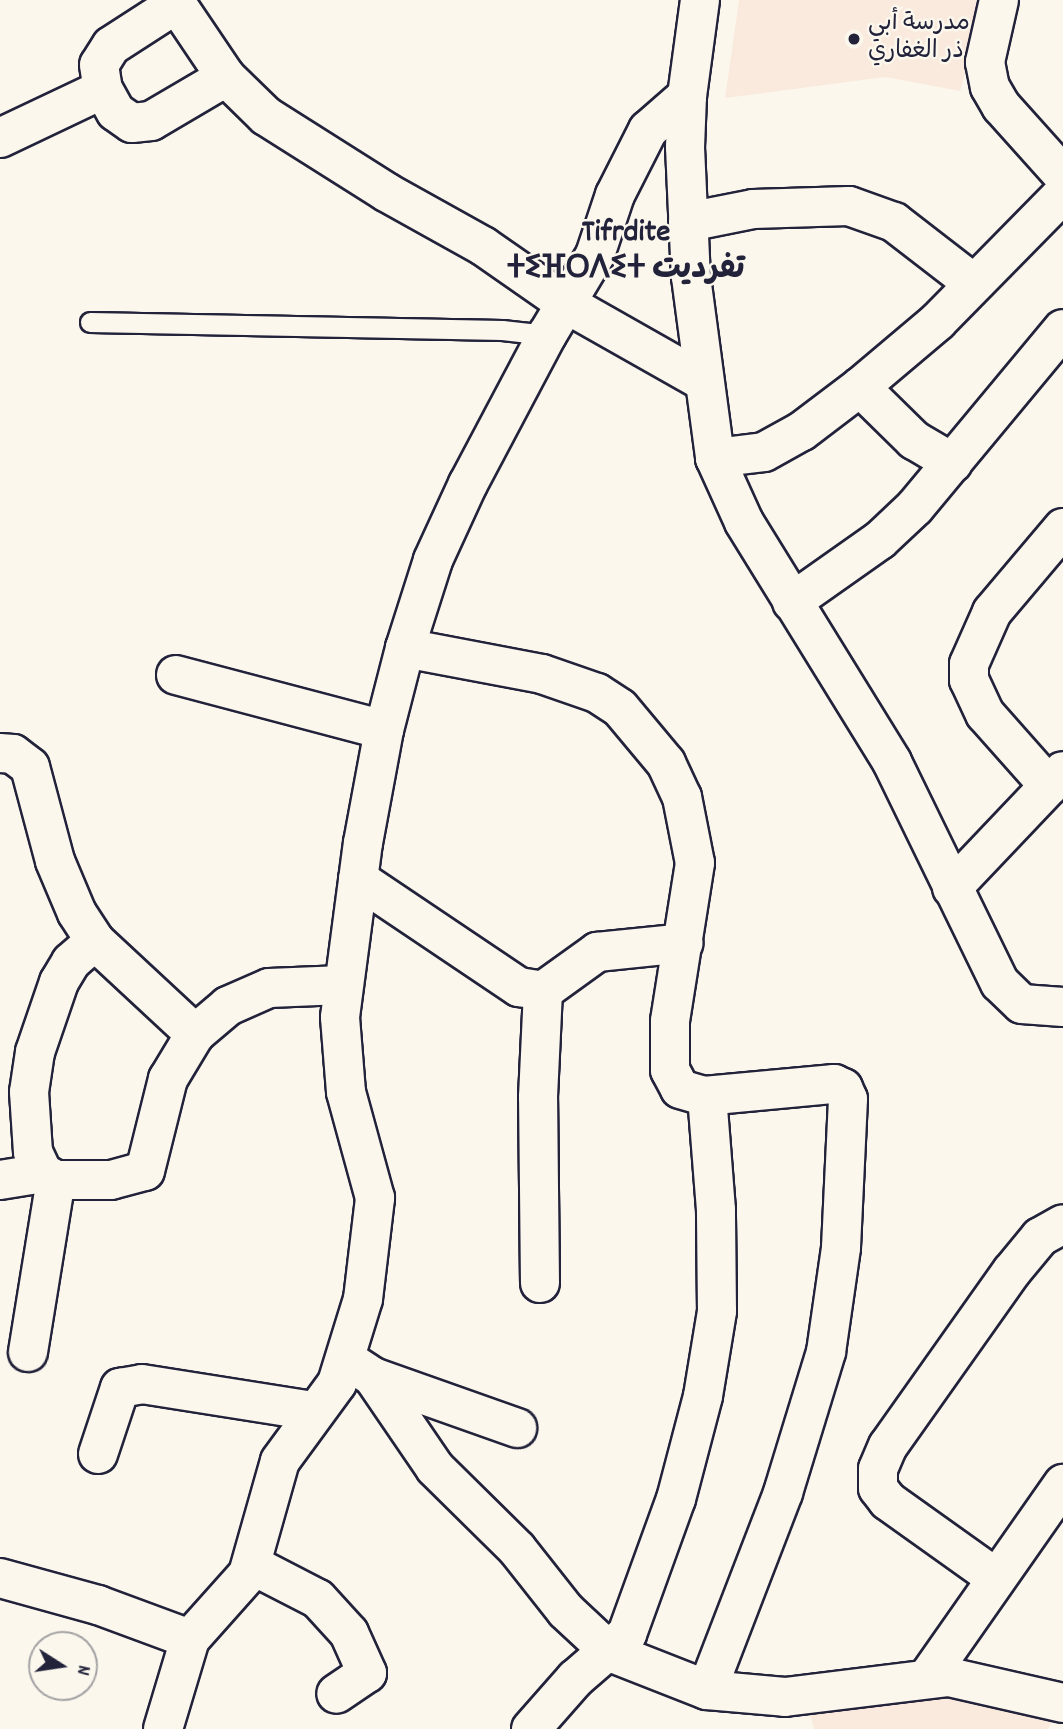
<!DOCTYPE html>
<html>
<head>
<meta charset="utf-8">
<style>
  body { margin:0 }
  #map { position:relative; width:1063px; height:1729px; overflow:hidden; background:#fbf7ec; font-family:Dekko,"Playpen Sans Arabic","Noto Sans Tifinagh",sans-serif }
  div>[style] { position:absolute }
  .built>* { inset:0; background:#faeadd }
  .roads { filter:drop-shadow(2px 0 #22223b) drop-shadow(-2px 0 #22223b) drop-shadow(0 2px #22223b) drop-shadow(0 -2px #22223b) }
  .service>* { height:19px; margin:-9.5px; padding:0 9.5px; transform-origin:9.5px; border-radius:9.5px; background:#fbf7ec }
  .minor>* { height:38px; margin:-19px; padding:0 19px; transform-origin:19px; border-radius:19px; background:#fbf7ec }
  .dots>* { width:19px; height:19px; translate:-50% -50%; box-sizing:border-box; border:4px solid #fbf7ec; border-radius:50% }
  span { translate:-50% -50%; white-space:nowrap; text-align:center; line-height:1.15; -webkit-text-stroke:5px #fbf7ec; paint-order:stroke }
  .poi-label { font-size:24px; color:#22223b }
  .left { translate:0 -50%; text-align:left }
  .district-label { font-size:32px; color:#22223b; font-weight:700 }
  .north { position:absolute; left:28px; top:1631px; width:70px; height:70px; box-sizing:border-box; background:#fbf7ec; border:2px solid #a4a2a5; border-radius:50%; rotate:102deg; font-size:19px; font-weight:700; line-height:28px; text-align:center; color:#22223b }
  .north::after { content:''; display:block; margin:auto; width:24px; height:32px; background:#22223b; clip-path:polygon(50% 0,100% 100%,50% 72%,0 100%) }
</style>
</head>
<body>
<div id="map">
  <div class="built">
    <i style="clip-path:polygon(739px 0,987px 0,960px 91px,885px 77px,725px 98px)"></i>
    <i style="clip-path:polygon(1008px 1695px,1052px 1722px,1048px 1729px,814px 1729px,805px 1696px)"></i>
  </div>
  <div class="roads">
    <div class="service">
      <i style="left:90px;top:322px;width:412px;rotate:1.1deg"></i>
      <i style="left:502px;top:330px;width:45px;rotate:6.3deg"></i>
    </div>
    <div class="minor">
      <i style="left:174px;top:0;width:93px;rotate:56deg"></i>
      <i style="left:226px;top:77px;width:56px;rotate:44.3deg"></i>
      <i style="left:266px;top:116px;width:142px;rotate:32.3deg"></i>
      <i style="left:386px;top:192px;width:111px;rotate:29.1deg"></i>
      <i style="left:483px;top:246px;width:100px;rotate:34.8deg"></i>
      <i style="left:565px;top:303px;width:156px;rotate:29.5deg"></i>
      <i style="left:700px;top:0;width:97px;rotate:97.7deg"></i>
      <i style="left:687px;top:96px;width:51px;rotate:92.2deg"></i>
      <i style="left:685px;top:147px;width:130px;rotate:87.4deg"></i>
      <i style="left:691px;top:277px;width:183px;rotate:82.4deg"></i>
      <i style="left:715px;top:458px;width:70px;rotate:65.6deg"></i>
      <i style="left:744px;top:522px;width:282px;rotate:58.3deg"></i>
      <i style="left:892px;top:762px;width:246px;rotate:64deg"></i>
      <i style="left:1000px;top:983px;width:30px;rotate:44deg"></i>
      <i style="left:1022px;top:1004px;width:41px;rotate:4.2deg"></i>
      <i style="left:999px;top:0;width:64px;rotate:102.7deg"></i>
      <i style="left:985px;top:62px;width:25px;rotate:79deg"></i>
      <i style="left:990px;top:87px;width:22px;rotate:60deg"></i>
      <i style="left:1001px;top:106px;width:93px;rotate:48.1deg"></i>
      <i style="left:176px;top:4px;width:77px;rotate:147.1deg"></i>
      <i style="left:111px;top:46px;width:22px;rotate:122deg"></i>
      <i style="left:99px;top:65px;width:24px;rotate:81deg"></i>
      <i style="left:103px;top:89px;width:26px;rotate:61deg"></i>
      <i style="left:116px;top:112px;width:19px;rotate:35deg"></i>
      <i style="left:132px;top:123px;width:19px;rotate:-6deg"></i>
      <i style="left:151px;top:121px;width:87px;rotate:-30.4deg"></i>
      <i style="left:0;top:138px;width:114px;rotate:-25.4deg"></i>
      <i style="left:688px;top:222px;width:66px;rotate:-11.3deg"></i>
      <i style="left:753px;top:209px;width:96px;rotate:-1.8deg"></i>
      <i style="left:849px;top:206px;width:48px;rotate:19.6deg"></i>
      <i style="left:894px;top:222px;width:100px;rotate:37.7deg"></i>
      <i style="left:860px;top:387px;width:76px;rotate:44.5deg"></i>
      <i style="left:914px;top:440px;width:45px;rotate:30.5deg"></i>
      <i style="left:715px;top:458px;width:49px;rotate:-7deg"></i>
      <i style="left:764px;top:452px;width:43px;rotate:-28.9deg"></i>
      <i style="left:802px;top:431px;width:73px;rotate:-37.2deg"></i>
      <i style="left:860px;top:387px;width:102px;rotate:-40.2deg"></i>
      <i style="left:938px;top:321px;width:178px;rotate:-45.5deg"></i>
      <i style="left:792px;top:602px;width:108px;rotate:-35.2deg"></i>
      <i style="left:880px;top:540px;width:48px;rotate:-43.3deg"></i>
      <i style="left:915px;top:507px;width:231px;rotate:-50.3deg"></i>
      <i style="left:405px;top:648px;width:139px;rotate:10.7deg"></i>
      <i style="left:542px;top:674px;width:58px;rotate:19.1deg"></i>
      <i style="left:597px;top:693px;width:27px;rotate:33deg"></i>
      <i style="left:620px;top:708px;width:72px;rotate:50.1deg"></i>
      <i style="left:666px;top:763px;width:38px;rotate:65deg"></i>
      <i style="left:682px;top:797px;width:67px;rotate:78.9deg"></i>
      <i style="left:695px;top:863px;width:160px;rotate:99deg"></i>
      <i style="left:670px;top:1021px;width:49px;rotate:90deg"></i>
      <i style="left:670px;top:1070px;width:21px;rotate:62deg"></i>
      <i style="left:680px;top:1089px;width:25px;rotate:16deg"></i>
      <i style="left:704px;top:1096px;width:131px;rotate:-5.3deg"></i>
      <i style="left:834px;top:1084px;width:10px;rotate:24deg"></i>
      <i style="left:843px;top:1088px;width:12px;rotate:66deg"></i>
      <i style="left:848px;top:1099px;width:149px;rotate:92.7deg"></i>
      <i style="left:841px;top:1248px;width:105px;rotate:98.2deg"></i>
      <i style="left:826px;top:1352px;width:147px;rotate:107deg"></i>
      <i style="left:783px;top:1493px;width:211px;rotate:111.1deg"></i>
      <i style="left:176px;top:675px;width:215px;rotate:14.8deg"></i>
      <i style="left:0;top:753px;width:13px;rotate:4deg"></i>
      <i style="left:13px;top:754px;width:21px;rotate:37deg"></i>
      <i style="left:30px;top:767px;width:97px;rotate:75.1deg"></i>
      <i style="left:55px;top:861px;width:56px;rotate:67.1deg"></i>
      <i style="left:77px;top:913px;width:33px;rotate:57deg"></i>
      <i style="left:95px;top:941px;width:137px;rotate:42.9deg"></i>
      <i style="left:1049px;top:786px;width:96px;rotate:-131.6deg"></i>
      <i style="left:985px;top:714px;width:38px;rotate:-115deg"></i>
      <i style="left:969px;top:680px;width:16px;rotate:-90deg"></i>
      <i style="left:969px;top:664px;width:57px;rotate:-66.1deg"></i>
      <i style="left:992px;top:612px;width:110px;rotate:-49.8deg"></i>
      <i style="left:358px;top:879px;width:194px;rotate:33.9deg"></i>
      <i style="left:519px;top:987px;width:24px;rotate:9deg"></i>
      <i style="left:543px;top:991px;width:67px;rotate:-35.8deg"></i>
      <i style="left:597px;top:952px;width:87px;rotate:-5.9deg"></i>
      <i style="left:952px;top:888px;width:161px;rotate:-46.5deg"></i>
      <i style="left:95px;top:941px;width:32px;rotate:139deg"></i>
      <i style="left:71px;top:962px;width:23px;rotate:121deg"></i>
      <i style="left:59px;top:982px;width:74px;rotate:108.9deg"></i>
      <i style="left:35px;top:1052px;width:40px;rotate:98.5deg"></i>
      <i style="left:29px;top:1092px;width:60px;rotate:86.2deg"></i>
      <i style="left:33px;top:1152px;width:23px;rotate:65deg"></i>
      <i style="left:43px;top:1173px;width:15px;rotate:28deg"></i>
      <i style="left:56px;top:1180px;width:55px"></i>
      <i style="left:111px;top:1180px;width:35px;rotate:-15deg"></i>
      <i style="left:145px;top:1171px;width:95px;rotate:-76deg"></i>
      <i style="left:168px;top:1079px;width:52px;rotate:-59deg"></i>
      <i style="left:195px;top:1034px;width:43px;rotate:-40.3deg"></i>
      <i style="left:228px;top:1006px;width:45px;rotate:-23.7deg"></i>
      <i style="left:269px;top:988px;width:74px;rotate:-2.3deg"></i>
      <i style="left:0;top:1180px;width:44px;rotate:-9.2deg"></i>
      <i style="left:540px;top:1283px;width:186px;rotate:-90.6deg"></i>
      <i style="left:538px;top:1097px;width:106px;rotate:-87.3deg"></i>
      <i style="left:28px;top:1352px;width:174px;rotate:-80.8deg"></i>
      <i style="left:347px;top:1360px;width:31px;rotate:33deg"></i>
      <i style="left:373px;top:1377px;width:110px;rotate:55.7deg"></i>
      <i style="left:435px;top:1468px;width:115px;rotate:44.6deg"></i>
      <i style="left:517px;top:1549px;width:79px;rotate:51.7deg"></i>
      <i style="left:566px;top:1611px;width:60px;rotate:43deg"></i>
      <i style="left:610px;top:1652px;width:104px;rotate:21.4deg"></i>
      <i style="left:707px;top:1690px;width:78px;rotate:5.1deg"></i>
      <i style="left:785px;top:1697px;width:165px;rotate:-7deg"></i>
      <i style="left:949px;top:1677px;width:117px;rotate:12.8deg"></i>
      <i style="left:373px;top:1377px;width:153px;rotate:19.5deg"></i>
      <i style="left:98px;top:1454px;width:70px;rotate:-71.6deg"></i>
      <i style="left:120px;top:1388px;width:22px;rotate:-10deg"></i>
      <i style="left:142px;top:1384px;width:173px;rotate:9deg"></i>
      <i style="left:252px;top:1565px;width:74px;rotate:27.3deg"></i>
      <i style="left:318px;top:1599px;width:46px;rotate:47.6deg"></i>
      <i style="left:349px;top:1633px;width:44px;rotate:65.8deg"></i>
      <i style="left:367px;top:1673px;width:37px;rotate:146deg"></i>
      <i style="left:0;top:1578px;width:102px;rotate:15.4deg"></i>
      <i style="left:98px;top:1605px;width:98px;rotate:20.3deg"></i>
      <i style="left:996px;top:1578px;width:133px;rotate:-144.5deg"></i>
      <i style="left:888px;top:1501px;width:16px;rotate:-128deg"></i>
      <i style="left:878px;top:1488px;width:19px;rotate:-90deg"></i>
      <i style="left:878px;top:1469px;width:25px;rotate:-67deg"></i>
      <i style="left:888px;top:1446px;width:214px;rotate:-54.7deg"></i>
      <i style="left:1012px;top:1271px;width:44px;rotate:-50.5deg"></i>
      <i style="left:1040px;top:1237px;width:26px;rotate:-29deg"></i>
      <i style="left:928px;top:1677px;width:236px;rotate:-55deg"></i>
      <i style="left:163px;top:1729px;width:94px;rotate:-73.3deg"></i>
      <i style="left:190px;top:1639px;width:87px;rotate:-48.3deg"></i>
      <i style="left:248px;top:1574px;width:117px;rotate:-74.2deg"></i>
      <i style="left:280px;top:1461px;width:97px;rotate:-53.8deg"></i>
      <i style="left:337px;top:1383px;width:88px;rotate:-72.8deg"></i>
      <i style="left:363px;top:1299px;width:102px;rotate:-83.2deg"></i>
      <i style="left:375px;top:1198px;width:110px;rotate:-105.3deg"></i>
      <i style="left:346px;top:1092px;width:75px;rotate:-94.6deg"></i>
      <i style="left:340px;top:1017px;width:176px;rotate:-82.5deg"></i>
      <i style="left:363px;top:843px;width:115px;rotate:-79.5deg"></i>
      <i style="left:384px;top:730px;width:85px;rotate:-75.6deg"></i>
      <i style="left:405px;top:648px;width:92px;rotate:-72.3deg"></i>
      <i style="left:433px;top:560px;width:84px;rotate:-65.3deg"></i>
      <i style="left:468px;top:484px;width:169px;rotate:-62.1deg"></i>
      <i style="left:547px;top:335px;width:93px;rotate:-59deg"></i>
      <i style="left:595px;top:255px;width:63px;rotate:-71.6deg"></i>
      <i style="left:615px;top:195px;width:73px;rotate:-63.1deg"></i>
      <i style="left:648px;top:130px;width:52px;rotate:-41.1deg"></i>
      <i style="left:531px;top:1729px;width:67px;rotate:-48.7deg"></i>
      <i style="left:575px;top:1679px;width:69px;rotate:-40.9deg"></i>
      <i style="left:627px;top:1634px;width:144px;rotate:-70.1deg"></i>
      <i style="left:676px;top:1499px;width:106px;rotate:-75.3deg"></i>
      <i style="left:703px;top:1396px;width:86px;rotate:-80.6deg"></i>
      <i style="left:717px;top:1311px;width:101px;rotate:-90.6deg"></i>
      <i style="left:716px;top:1210px;width:114px;rotate:-94.5deg"></i>
    </div>
  </div>
  <div class="dots">
    <i style="left:854px;top:39px;background:#22223b"></i>
  </div>
  <div class="poi-label">
    <span class="left" style="left:868px;top:39px">مدرسة أبي<br>ذر الغفاري</span>
  </div>
  <div class="district-label">
    <span style="left:626px;top:253px">Tifrdite<br>ⵜⵉⴼⵔⴷⵉⵜ تفرديت</span>
  </div>
  <div class="north">N</div>
</div>
</body>
</html>
